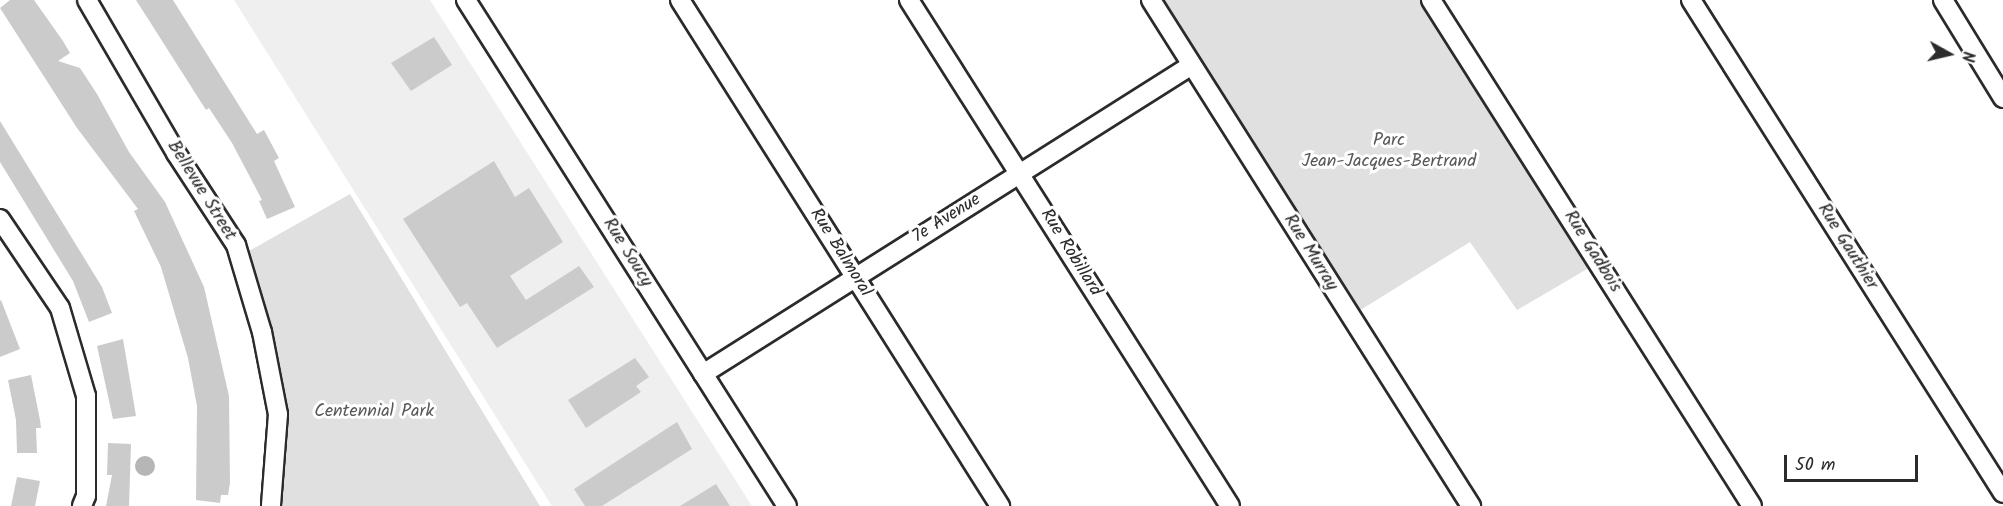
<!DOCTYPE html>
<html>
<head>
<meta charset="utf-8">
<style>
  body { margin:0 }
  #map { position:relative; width:2003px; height:506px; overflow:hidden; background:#fff; font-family:Kalam,sans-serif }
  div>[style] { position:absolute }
  .built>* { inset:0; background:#efefef }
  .green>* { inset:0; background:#e0e0e0 }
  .water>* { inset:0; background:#b6b6b6 }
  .round { border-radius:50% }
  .building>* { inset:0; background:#cbcbcb }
  .roads { filter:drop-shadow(2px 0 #2b2b2b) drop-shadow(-2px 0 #2b2b2b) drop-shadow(0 2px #2b2b2b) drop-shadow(0 -2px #2b2b2b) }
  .street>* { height:18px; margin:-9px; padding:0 9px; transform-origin:9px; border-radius:9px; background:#fff }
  span { translate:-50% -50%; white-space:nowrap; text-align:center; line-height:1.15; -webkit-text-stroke:6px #fff; paint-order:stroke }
  .park-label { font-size:18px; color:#585858 }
  .street-label { font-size:18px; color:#2b2b2b }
  .north { position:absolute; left:1919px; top:24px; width:60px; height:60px; -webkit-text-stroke:4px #fff; paint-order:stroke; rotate:98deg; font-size:16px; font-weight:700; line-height:24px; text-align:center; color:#2b2b2b }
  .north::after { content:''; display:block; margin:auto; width:21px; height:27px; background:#2b2b2b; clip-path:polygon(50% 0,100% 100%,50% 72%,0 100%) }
  .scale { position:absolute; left:1784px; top:455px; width:134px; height:27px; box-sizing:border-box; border:3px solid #2b2b2b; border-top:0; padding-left:8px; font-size:18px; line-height:21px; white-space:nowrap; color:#2b2b2b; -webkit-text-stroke:4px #fff; paint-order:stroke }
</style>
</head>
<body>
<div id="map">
  <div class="built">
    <i style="clip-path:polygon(234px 0,430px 0,752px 506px,552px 506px)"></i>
  </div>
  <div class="green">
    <i style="clip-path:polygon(1154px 0,1429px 0,1599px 262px,1517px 310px,1470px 242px,1354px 314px)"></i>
    <i style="clip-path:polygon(350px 194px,540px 506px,279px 506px,284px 465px,277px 359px,249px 251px)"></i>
  </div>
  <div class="water">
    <i class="round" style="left:135px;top:456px;width:20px;height:20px"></i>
  </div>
  <div class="building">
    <i style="clip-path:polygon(10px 0,34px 0,63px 41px,70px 53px,58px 61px,80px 68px,97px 94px,129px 152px,165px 202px,204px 287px,229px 396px,230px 483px,228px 495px,221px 495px,220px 503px,196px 500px,197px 406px,188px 358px,161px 267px,134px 211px,138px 209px,77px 128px,0 8px)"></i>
    <i style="clip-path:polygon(136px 0,173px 0,257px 134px,264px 130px,279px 158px,274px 161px,295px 207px,267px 219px,259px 201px,262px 200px,232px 143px,209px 108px,206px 110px)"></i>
    <i style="clip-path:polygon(434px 37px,452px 65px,411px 91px,391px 63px)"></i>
    <i style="clip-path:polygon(0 121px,102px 287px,112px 313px,89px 322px,73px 281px,0 162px)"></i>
    <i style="clip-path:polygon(494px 161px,515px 197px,529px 188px,563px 242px,510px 276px,526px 300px,579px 266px,594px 287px,497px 348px,467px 303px,460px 307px,403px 219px)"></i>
    <i style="clip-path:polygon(1px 300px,20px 349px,0 357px,0 301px)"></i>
    <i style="clip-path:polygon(123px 339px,136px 416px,113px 419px,97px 346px)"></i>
    <i style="clip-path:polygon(635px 358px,649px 377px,636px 386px,641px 392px,586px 428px,568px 400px)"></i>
    <i style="clip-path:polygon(31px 375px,40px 420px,41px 428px,36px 428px,37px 453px,17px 453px,16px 420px,8px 380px)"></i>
    <i style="clip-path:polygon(677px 422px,692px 449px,602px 506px,585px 506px,574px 489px)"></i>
    <i style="clip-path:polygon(108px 443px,131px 444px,129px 506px,106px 506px,112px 475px,107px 475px)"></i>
    <i style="clip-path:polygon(17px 477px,40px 481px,35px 506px,11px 506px)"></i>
    <i style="clip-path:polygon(716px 484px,730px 506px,680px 506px)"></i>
  </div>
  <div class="roads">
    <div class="street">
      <i style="left:87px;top:0;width:177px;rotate:59.8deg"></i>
      <i style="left:176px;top:153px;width:110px;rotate:56.9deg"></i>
      <i style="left:236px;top:245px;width:91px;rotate:73.4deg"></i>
      <i style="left:262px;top:332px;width:84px;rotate:79deg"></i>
      <i style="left:278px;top:414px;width:92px;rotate:94.4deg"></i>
      <i style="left:466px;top:0;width:599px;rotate:57.61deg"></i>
      <i style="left:680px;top:0;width:599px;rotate:57.69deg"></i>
      <i style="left:909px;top:0;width:599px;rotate:57.61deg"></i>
      <i style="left:1151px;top:0;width:599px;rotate:57.69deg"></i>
      <i style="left:1431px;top:0;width:599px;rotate:57.61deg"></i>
      <i style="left:1691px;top:0;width:583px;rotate:57.67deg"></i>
      <i style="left:1943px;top:0;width:115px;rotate:58.5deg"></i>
      <i style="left:0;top:219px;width:107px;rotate:56deg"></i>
      <i style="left:60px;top:308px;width:92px;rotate:73.5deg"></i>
      <i style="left:86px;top:396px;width:100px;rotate:90deg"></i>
      <i style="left:86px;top:496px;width:11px;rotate:112deg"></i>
      <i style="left:703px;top:374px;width:578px;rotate:-32.29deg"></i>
    </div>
  </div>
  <div class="park-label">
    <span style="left:1389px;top:152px">Parc<br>Jean-Jacques-Bertrand</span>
    <span style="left:374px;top:412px">Centennial Park</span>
  </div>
  <div class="street-label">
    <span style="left:201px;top:191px;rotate:58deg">Bellevue Street</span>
    <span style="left:947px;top:219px;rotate:-32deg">7e Avenue</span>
    <span style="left:1847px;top:247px;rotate:58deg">Rue Gauthier</span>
    <span style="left:1592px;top:252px;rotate:58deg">Rue Gadbois</span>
    <span style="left:627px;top:253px;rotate:58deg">Rue Soucy</span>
    <span style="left:840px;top:253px;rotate:58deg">Rue Balmoral</span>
    <span style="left:1070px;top:253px;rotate:58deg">Rue Robillard</span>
    <span style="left:1310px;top:253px;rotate:58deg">Rue Murray</span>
  </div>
  <div class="north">N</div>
  <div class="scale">50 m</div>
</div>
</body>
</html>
